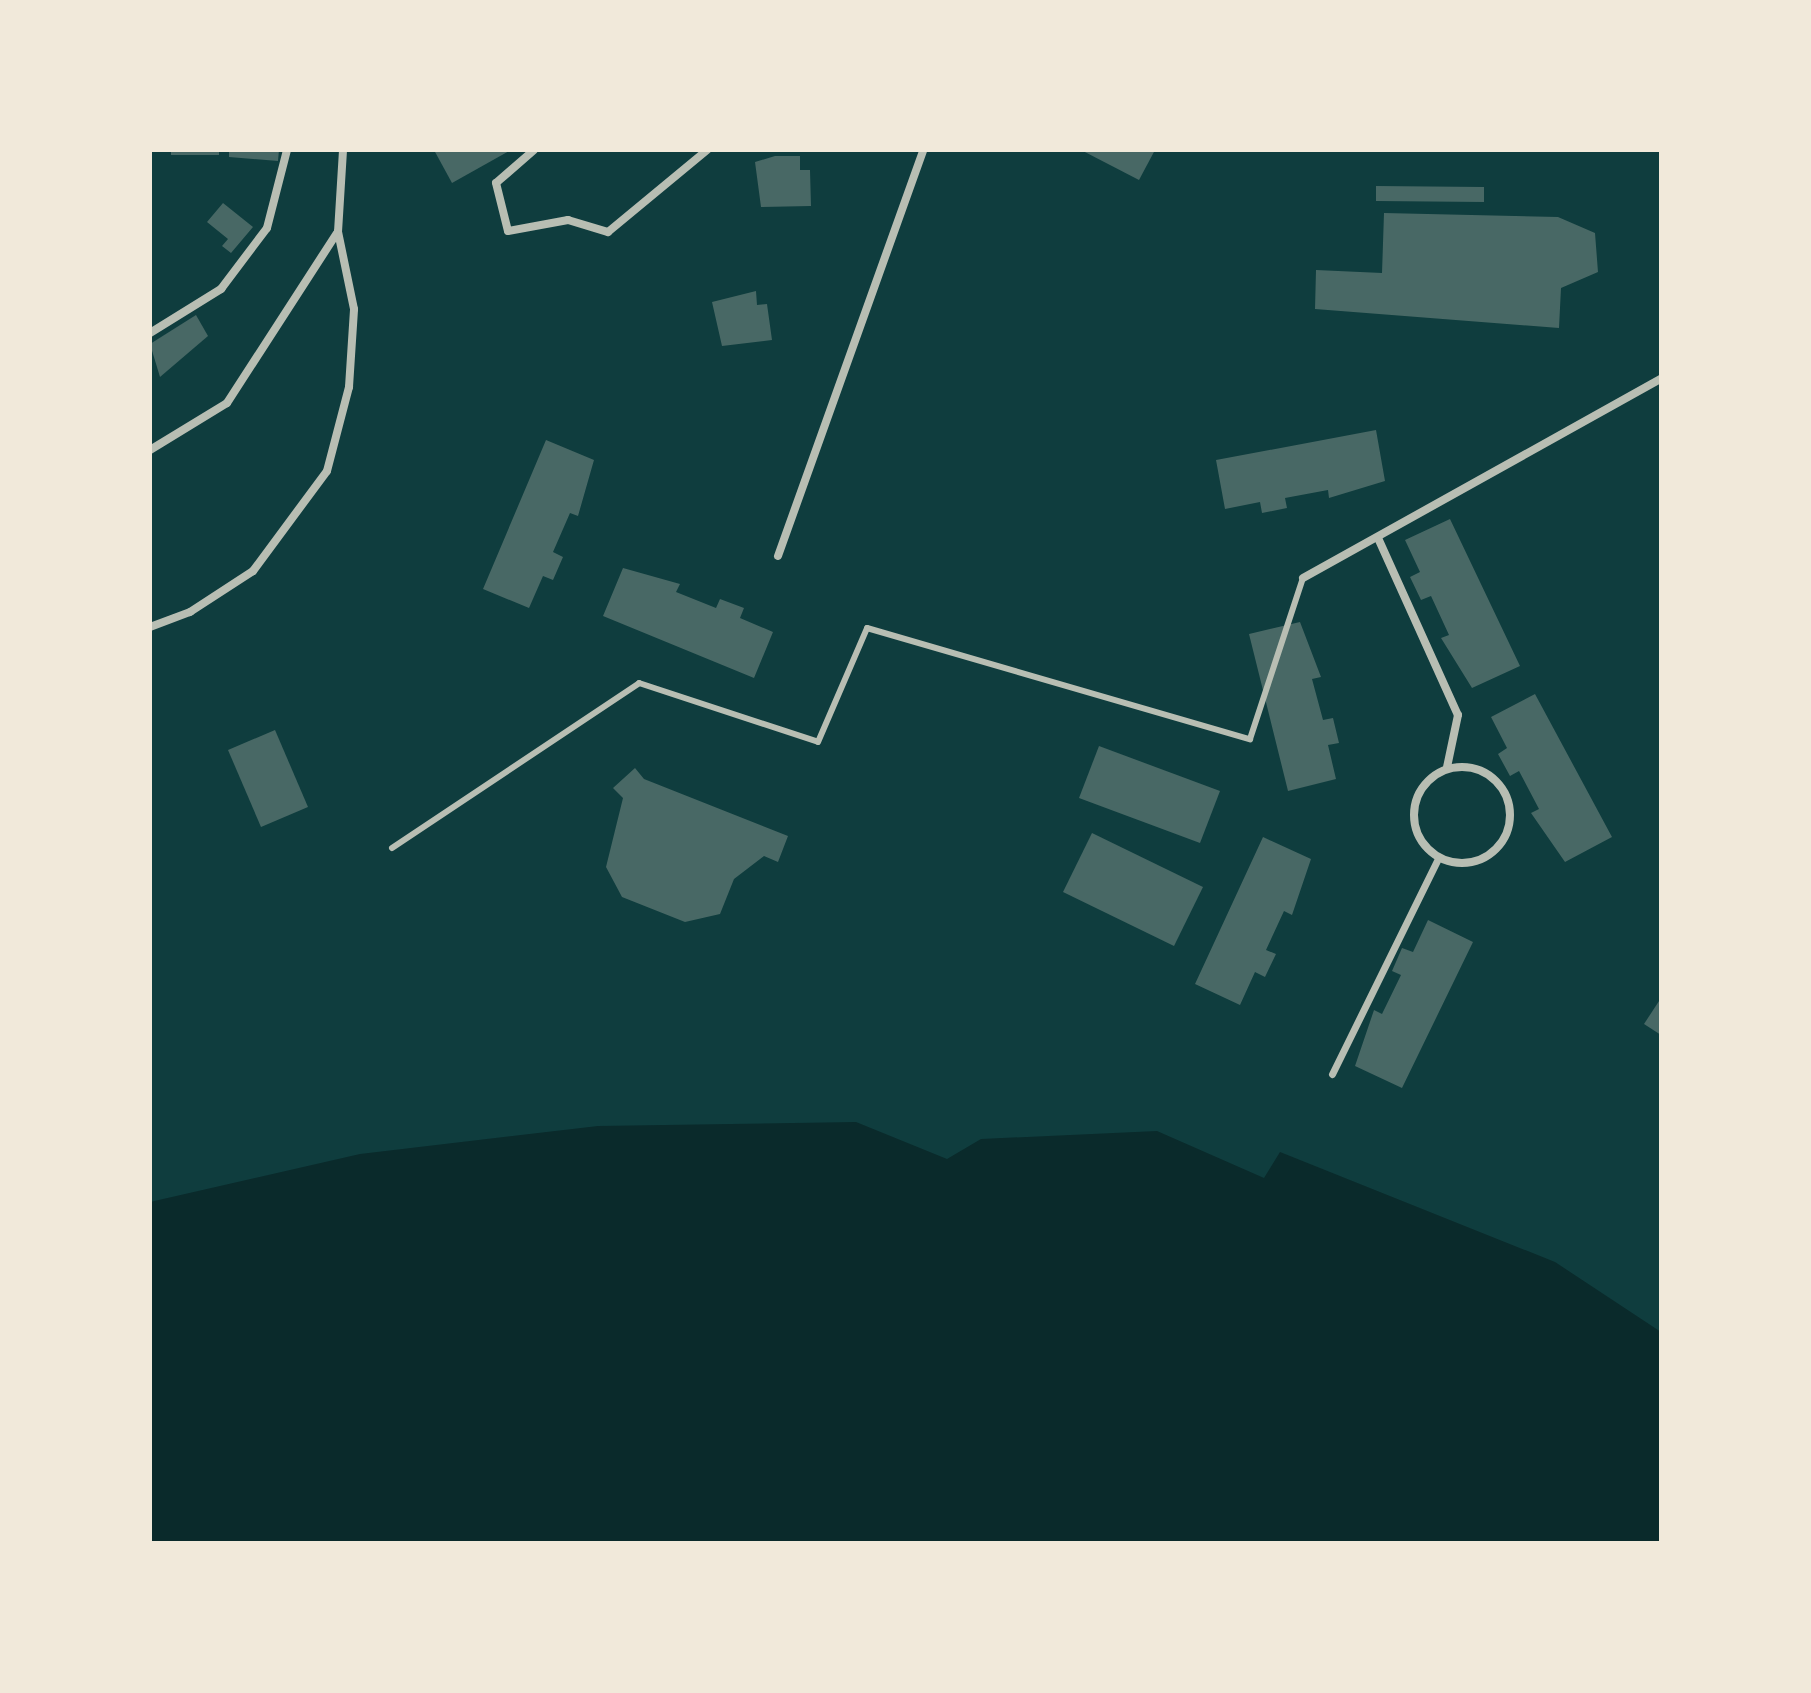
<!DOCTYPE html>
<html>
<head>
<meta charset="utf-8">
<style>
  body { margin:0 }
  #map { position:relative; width:1811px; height:1693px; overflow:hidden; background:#0f3d3e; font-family:"Nunito Sans",sans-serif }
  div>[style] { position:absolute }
  .water>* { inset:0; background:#0a2a2b }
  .building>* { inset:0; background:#486865 }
  .service>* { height:6px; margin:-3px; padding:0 3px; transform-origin:3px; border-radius:3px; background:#b8beb3 }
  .pedestrian>* { height:7px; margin:-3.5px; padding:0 3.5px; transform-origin:3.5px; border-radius:3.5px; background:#b8beb3 }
  .minor>* { height:8px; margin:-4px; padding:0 4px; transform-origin:4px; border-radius:4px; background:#b8beb3 }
  .minor>.ring { margin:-4px; padding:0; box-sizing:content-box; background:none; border:8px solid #b8beb3; border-radius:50% }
  span { translate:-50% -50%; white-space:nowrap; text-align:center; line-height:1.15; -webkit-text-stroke:8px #f1e9da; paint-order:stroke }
  .frame { position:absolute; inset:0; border:152px solid #f1e9da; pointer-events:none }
</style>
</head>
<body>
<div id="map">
  <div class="water">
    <i style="clip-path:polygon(856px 1122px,947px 1159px,981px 1139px,1157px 1131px,1264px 1178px,1280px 1152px,1555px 1262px,1661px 1332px,1661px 1543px,150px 1543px,150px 1202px,360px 1154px,598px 1126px)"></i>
  </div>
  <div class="building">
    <i style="clip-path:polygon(171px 150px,219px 150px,219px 155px,171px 155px)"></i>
    <i style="clip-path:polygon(229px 150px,279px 150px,278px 161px,229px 157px)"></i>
    <i style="clip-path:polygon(434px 150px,511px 150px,452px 183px)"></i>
    <i style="clip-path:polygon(1081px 150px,1155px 150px,1139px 180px)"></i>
    <i style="clip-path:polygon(775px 156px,800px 156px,800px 170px,810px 170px,811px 206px,761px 207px,755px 162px)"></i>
    <i style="clip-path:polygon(1376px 186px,1484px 187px,1484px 202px,1376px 201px)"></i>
    <i style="clip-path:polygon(223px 203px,253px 227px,231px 253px,222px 246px,228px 239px,207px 222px)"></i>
    <i style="clip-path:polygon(1384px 213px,1558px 217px,1595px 233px,1598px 272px,1561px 288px,1559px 328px,1315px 309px,1316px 270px,1382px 273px)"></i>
    <i style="clip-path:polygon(756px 291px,757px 305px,767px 304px,772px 340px,722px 346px,712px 302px)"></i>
    <i style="clip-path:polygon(196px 315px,208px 336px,160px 377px,150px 344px)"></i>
    <i style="clip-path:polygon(1376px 430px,1385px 481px,1329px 498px,1328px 490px,1285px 498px,1287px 508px,1262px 513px,1260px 502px,1225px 509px,1216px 460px)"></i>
    <i style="clip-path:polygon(546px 440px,594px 460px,578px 516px,570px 513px,553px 552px,563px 557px,553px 580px,543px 576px,529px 608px,483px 589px)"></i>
    <i style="clip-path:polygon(1450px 519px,1520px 666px,1472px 688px,1441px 638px,1449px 635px,1431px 596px,1421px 600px,1410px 577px,1420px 572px,1405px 540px)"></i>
    <i style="clip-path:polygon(623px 568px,680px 584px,676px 592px,716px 608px,720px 599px,744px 608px,740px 618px,773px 632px,754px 678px,603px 616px)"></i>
    <i style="clip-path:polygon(1300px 622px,1321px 677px,1312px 679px,1323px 720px,1333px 718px,1339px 743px,1328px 745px,1336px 779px,1288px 791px,1249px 634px)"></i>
    <i style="clip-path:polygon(1535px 694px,1612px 837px,1565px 862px,1531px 813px,1539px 809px,1519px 771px,1510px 776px,1498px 754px,1507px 748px,1491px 717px)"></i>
    <i style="clip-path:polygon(275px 730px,308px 807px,261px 827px,228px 750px)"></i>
    <i style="clip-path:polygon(1099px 746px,1220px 791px,1200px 843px,1079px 798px)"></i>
    <i style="clip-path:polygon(635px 768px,644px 779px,788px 836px,778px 862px,764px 856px,734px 879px,720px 914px,685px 922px,622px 897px,606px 867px,623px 798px,613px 788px)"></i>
    <i style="clip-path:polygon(1092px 833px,1203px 887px,1174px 946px,1063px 892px)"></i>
    <i style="clip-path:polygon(1263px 837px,1311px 859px,1292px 915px,1284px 911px,1266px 950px,1276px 954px,1265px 977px,1255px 972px,1240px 1005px,1195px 984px)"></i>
    <i style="clip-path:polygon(1428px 920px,1473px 942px,1402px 1088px,1355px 1066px,1374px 1010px,1382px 1014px,1401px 975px,1392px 971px,1402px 948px,1413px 952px)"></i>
    <i style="clip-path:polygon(1661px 998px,1661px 1035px,1644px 1024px)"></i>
  </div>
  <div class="service">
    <i style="left:392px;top:848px;width:297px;rotate:-33.7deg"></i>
    <i style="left:639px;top:683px;width:188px;rotate:18.2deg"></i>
    <i style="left:818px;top:742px;width:124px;rotate:-66.7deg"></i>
    <i style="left:867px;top:628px;width:399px;rotate:16.2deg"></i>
    <i style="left:1250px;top:739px;width:169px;rotate:-71.8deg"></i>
  </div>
  <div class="pedestrian">
    <i style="left:1332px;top:1074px;width:240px;rotate:-63.8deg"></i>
  </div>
  <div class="minor">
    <i style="left:534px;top:150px;width:50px;rotate:139deg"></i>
    <i style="left:496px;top:183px;width:49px;rotate:76deg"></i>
    <i style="left:508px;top:231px;width:61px;rotate:-10.4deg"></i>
    <i style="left:568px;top:220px;width:42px;rotate:16.7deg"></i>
    <i style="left:608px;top:232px;width:129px;rotate:-39.6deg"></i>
    <i style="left:150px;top:333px;width:84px;rotate:-31.8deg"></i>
    <i style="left:221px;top:289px;width:76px;rotate:-53deg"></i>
    <i style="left:267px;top:228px;width:81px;rotate:-75.6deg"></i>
    <i style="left:150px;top:450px;width:90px;rotate:-31.4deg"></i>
    <i style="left:227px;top:403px;width:202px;rotate:-57.1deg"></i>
    <i style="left:1378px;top:538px;width:194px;rotate:65.7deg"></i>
    <i style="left:1458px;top:715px;width:53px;rotate:101.9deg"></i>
    <i style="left:778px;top:556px;width:431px;rotate:-70.3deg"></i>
    <i style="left:1303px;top:578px;width:410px;rotate:-29.1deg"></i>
    <i style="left:150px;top:627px;width:43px;rotate:-20.6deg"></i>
    <i style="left:190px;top:612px;width:75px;rotate:-33.1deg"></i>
    <i style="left:253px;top:571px;width:124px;rotate:-53.5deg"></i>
    <i style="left:327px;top:471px;width:87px;rotate:-75.3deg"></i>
    <i style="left:349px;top:387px;width:78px;rotate:-86.3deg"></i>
    <i style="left:354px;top:309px;width:79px;rotate:-101.7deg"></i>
    <i style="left:338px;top:232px;width:82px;rotate:-86.5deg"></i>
    <i class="ring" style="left:1414px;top:767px;width:88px;height:88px"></i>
  </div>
  <div class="frame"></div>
</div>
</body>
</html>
